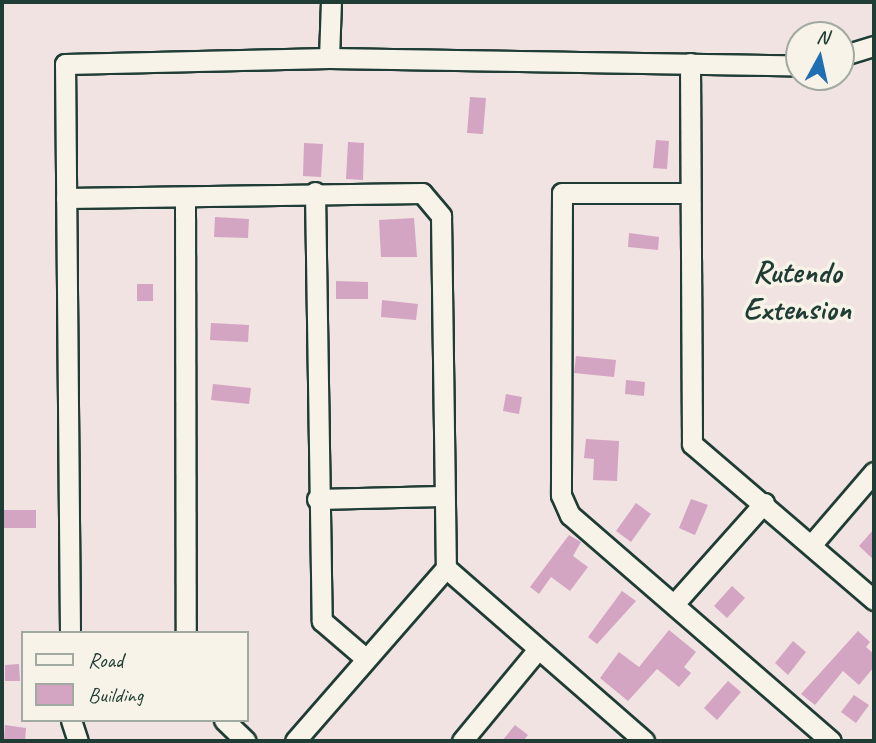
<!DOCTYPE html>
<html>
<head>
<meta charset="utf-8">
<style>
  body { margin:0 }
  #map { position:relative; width:876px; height:743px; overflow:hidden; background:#f0e3e1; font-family:Caveat,sans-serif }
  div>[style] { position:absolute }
  .building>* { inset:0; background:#d4a4c3 }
  .roads { filter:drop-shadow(2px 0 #1f3d34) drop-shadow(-2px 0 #1f3d34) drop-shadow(0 2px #1f3d34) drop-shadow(0 -2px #1f3d34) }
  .minor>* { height:19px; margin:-9.5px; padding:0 9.5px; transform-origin:9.5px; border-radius:9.5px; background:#f7f3e8 }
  span { translate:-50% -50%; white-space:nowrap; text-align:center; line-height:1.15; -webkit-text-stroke:7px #f7f3e8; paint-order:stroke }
  .neighbourhood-label { font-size:32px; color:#1f3d34; font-weight:700 }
  .frame { position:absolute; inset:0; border:4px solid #1f3d34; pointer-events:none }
  .legend { position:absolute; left:21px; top:631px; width:228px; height:91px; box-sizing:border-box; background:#f7f3e8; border:2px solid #a1aaa0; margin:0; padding:9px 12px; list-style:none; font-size:21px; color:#1f3d34 }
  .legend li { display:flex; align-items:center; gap:14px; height:35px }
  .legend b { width:35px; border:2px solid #a1aaa0 }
  .north { position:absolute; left:785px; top:21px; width:70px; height:70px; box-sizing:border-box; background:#f7f3e8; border:2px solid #a1aaa0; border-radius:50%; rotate:8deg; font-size:19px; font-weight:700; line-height:28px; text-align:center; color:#1f3d34 }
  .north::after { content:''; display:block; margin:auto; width:24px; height:32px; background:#1f6fb2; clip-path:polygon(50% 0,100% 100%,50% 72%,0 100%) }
</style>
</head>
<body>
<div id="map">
  <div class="building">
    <i style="clip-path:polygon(470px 97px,486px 98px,483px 134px,467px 133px)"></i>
    <i style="clip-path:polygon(656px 140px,669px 141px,667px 169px,653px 168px)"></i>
    <i style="clip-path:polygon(348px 142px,364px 143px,363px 180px,346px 179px)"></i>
    <i style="clip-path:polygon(304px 143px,323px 144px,321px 177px,303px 176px)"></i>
    <i style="clip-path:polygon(215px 217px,249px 219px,248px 238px,214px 237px)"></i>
    <i style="clip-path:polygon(414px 218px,417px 257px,381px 257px,379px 220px)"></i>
    <i style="clip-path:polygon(629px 233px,659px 237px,658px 250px,628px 247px)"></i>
    <i style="clip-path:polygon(336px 281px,368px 282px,368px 299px,336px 299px)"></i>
    <i style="clip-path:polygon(137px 284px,153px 284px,153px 301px,137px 301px)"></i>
    <i style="clip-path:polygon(382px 300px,418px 304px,416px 320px,381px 317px)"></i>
    <i style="clip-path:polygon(211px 323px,249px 325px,248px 342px,210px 340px)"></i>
    <i style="clip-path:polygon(576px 356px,616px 360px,614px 377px,574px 373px)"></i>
    <i style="clip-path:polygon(626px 380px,645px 382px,644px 396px,625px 394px)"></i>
    <i style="clip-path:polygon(213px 384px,251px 388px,249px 404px,211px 400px)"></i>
    <i style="clip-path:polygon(506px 394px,522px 397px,519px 414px,503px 411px)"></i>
    <i style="clip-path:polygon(586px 439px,619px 441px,617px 481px,593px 480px,594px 459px,584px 458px)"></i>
    <i style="clip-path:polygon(691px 499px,708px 505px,695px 535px,679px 528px)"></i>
    <i style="clip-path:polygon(636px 503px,651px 514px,631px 542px,616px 531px)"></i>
    <i style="clip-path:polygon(3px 510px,36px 510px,36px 528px,3px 528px)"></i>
    <i style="clip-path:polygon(874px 529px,874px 560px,859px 546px)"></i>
    <i style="clip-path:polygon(569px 535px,581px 542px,573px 556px,588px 567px,570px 591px,551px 577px,539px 594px,530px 587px)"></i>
    <i style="clip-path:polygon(732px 586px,745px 598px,727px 618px,714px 606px)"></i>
    <i style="clip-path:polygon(622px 591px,636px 601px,597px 644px,588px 637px)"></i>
    <i style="clip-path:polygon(669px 630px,696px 652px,684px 667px,691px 673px,679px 687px,657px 669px,628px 701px,600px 678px,619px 652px,639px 667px)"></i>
    <i style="clip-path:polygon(858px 631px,870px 642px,866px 647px,874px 654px,874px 667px,859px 685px,843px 671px,815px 705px,801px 694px)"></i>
    <i style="clip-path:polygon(793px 641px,806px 652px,788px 675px,775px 663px)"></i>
    <i style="clip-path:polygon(19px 664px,20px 681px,5px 681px,5px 665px)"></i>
    <i style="clip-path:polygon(728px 681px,741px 692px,717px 720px,704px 708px)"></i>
    <i style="clip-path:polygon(854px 695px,869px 705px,856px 723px,841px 712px)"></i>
    <i style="clip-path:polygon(5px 725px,26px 728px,25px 741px,4px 740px)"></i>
    <i style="clip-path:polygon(515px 725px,528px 735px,523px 741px,502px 741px)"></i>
  </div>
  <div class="roads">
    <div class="minor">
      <i style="left:841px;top:56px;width:34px;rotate:-17deg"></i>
      <i style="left:329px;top:58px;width:56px;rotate:-88deg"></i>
      <i style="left:690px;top:63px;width:381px;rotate:89.7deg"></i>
      <i style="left:692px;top:444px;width:240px;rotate:40.6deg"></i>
      <i style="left:315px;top:192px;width:429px;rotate:89.1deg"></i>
      <i style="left:322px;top:621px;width:55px;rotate:40.6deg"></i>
      <i style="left:690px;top:193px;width:128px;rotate:180deg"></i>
      <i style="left:562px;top:193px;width:302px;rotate:90.2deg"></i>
      <i style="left:561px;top:495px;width:22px;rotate:66deg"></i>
      <i style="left:570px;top:515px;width:345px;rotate:40.9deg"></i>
      <i style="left:66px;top:198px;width:356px;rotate:-0.8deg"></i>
      <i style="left:422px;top:193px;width:30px;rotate:50deg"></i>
      <i style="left:441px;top:216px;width:352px;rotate:89.2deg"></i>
      <i style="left:446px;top:568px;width:263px;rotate:41.1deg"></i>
      <i style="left:185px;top:198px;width:435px;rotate:89.9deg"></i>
      <i style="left:317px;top:499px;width:125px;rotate:-1.4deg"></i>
      <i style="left:812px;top:544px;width:95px;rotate:-49.3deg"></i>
      <i style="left:675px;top:603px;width:134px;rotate:-48.3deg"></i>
      <i style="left:70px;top:633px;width:569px;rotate:-90.5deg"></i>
      <i style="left:65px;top:64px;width:264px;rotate:-1.3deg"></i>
      <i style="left:329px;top:58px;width:470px;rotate:0.9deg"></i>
      <i style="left:71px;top:720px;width:22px;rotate:72deg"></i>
      <i style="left:224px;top:720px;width:30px;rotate:44deg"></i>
      <i style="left:295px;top:741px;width:230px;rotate:-48.9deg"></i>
      <i style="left:462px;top:741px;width:119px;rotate:-50.4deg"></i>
    </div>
  </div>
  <div class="neighbourhood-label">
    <span style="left:797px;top:291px">Rutendo<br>Extension</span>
  </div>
  <div class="frame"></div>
  <ul class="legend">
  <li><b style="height:9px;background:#f7f3e8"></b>Road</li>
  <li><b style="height:19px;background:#d4a4c3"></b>Building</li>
  </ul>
  <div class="north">N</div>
</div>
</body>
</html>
